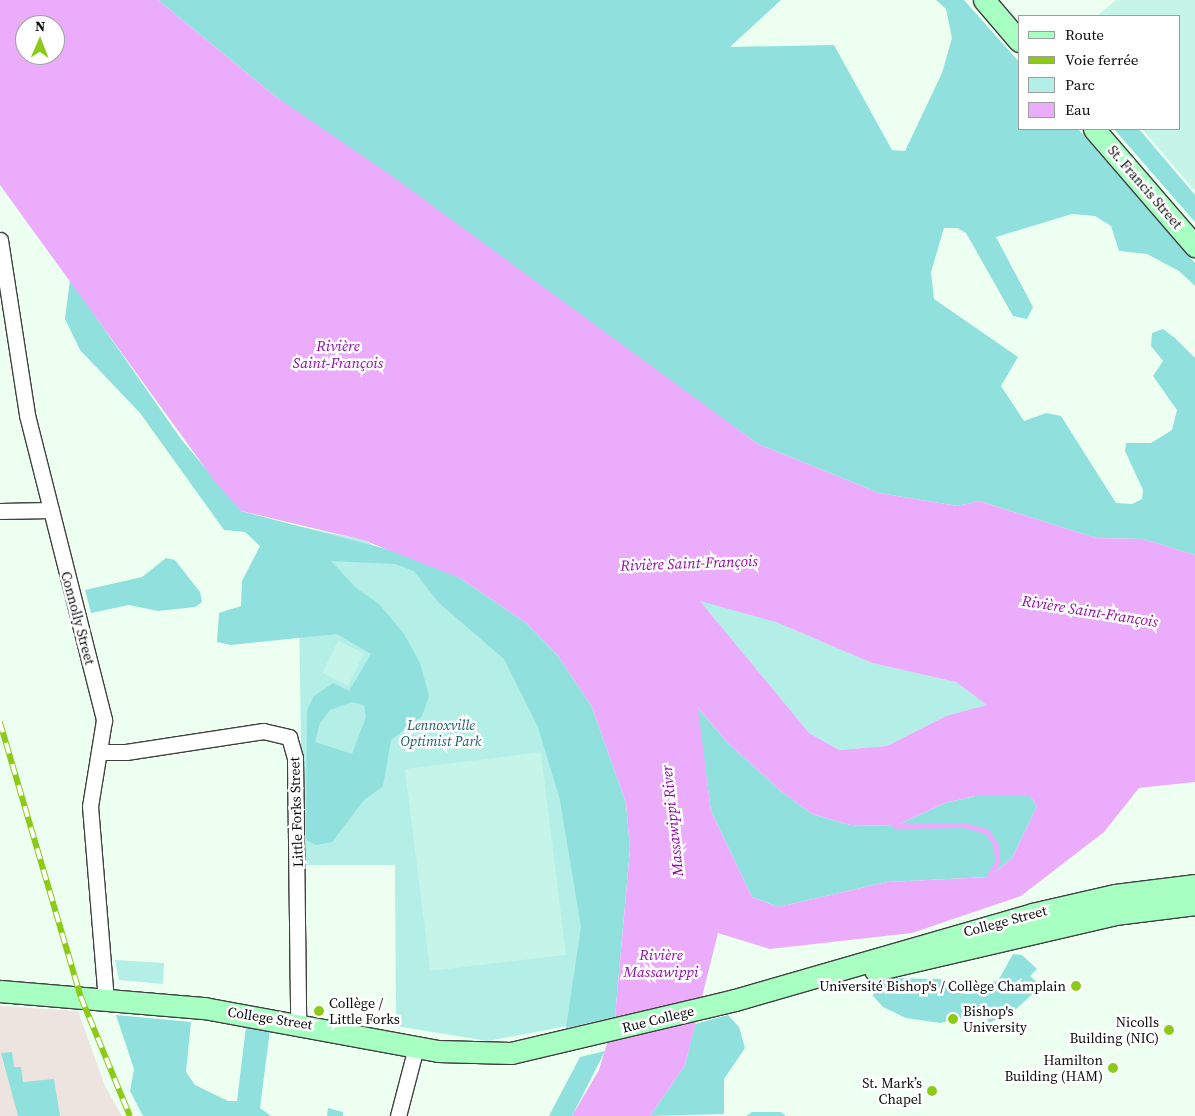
<!DOCTYPE html>
<html>
<head>
<meta charset="utf-8">
<style>
  body { margin:0 }
  #map { position:relative; width:1195px; height:1116px; overflow:hidden; background:#edfff1; font-family:"Source Serif 4",serif }
  div>[style] { position:absolute }
  .industrial>* { inset:0; background:#ede4e0 }
  .green>* { inset:0; background:#b3eee7 }
  .forest>* { inset:0; background:#90e0dd }
  .pitch>* { inset:0; background:#c5f4e8 }
  .water>* { inset:0; background:#ebacfc }
  .stream>* { height:4.5px; margin:-2.25px; padding:0 2.25px; transform-origin:2.25px; border-radius:2.25px; background:#ebacfc }
  .roads { filter:drop-shadow(1px 0 #404040) drop-shadow(-1px 0 #404040) drop-shadow(0 1px #404040) drop-shadow(0 -1px #404040) }
  .street>* { height:15px; margin:-7.5px; padding:0 7.5px; transform-origin:7.5px; border-radius:7.5px; background:#fff }
  .secondary>* { height:21px; margin:-10.5px; padding:0 10.5px; transform-origin:10.5px; border-radius:10.5px; background:#a8ffc2 }
  .rail>* { height:5.5px; margin-top:-2.75px; transform-origin:0; background:repeating-linear-gradient(90deg,#fff 0 11px,#8bcb17 0 22px); box-sizing:border-box; border-block:1px solid #8bcb17 }
  .dots>* { width:14px; height:14px; translate:-50% -50%; box-sizing:border-box; border:2px solid #fff; border-radius:50% }
  span { translate:-50% -50%; white-space:nowrap; text-align:center; line-height:1.15; -webkit-text-stroke:5px #fff; paint-order:stroke }
  .street-label { font-size:14px; color:#0d0d0d }
  .park-label { font-size:14px; color:#175b6c; font-style:italic }
  .poi-label { font-size:14px; color:#0d0d0d }
  .right { translate:-100% -50%; text-align:right }
  .left { translate:0 -50%; text-align:left }
  .water-label { font-size:15px; color:#920aac; font-style:italic }
  .legend { position:absolute; left:1018px; top:15px; width:162px; height:115px; box-sizing:border-box; background:#fff; border:1px solid #9e9e9e; margin:0; padding:6px 9px; list-style:none; font-size:15px; color:#0d0d0d }
  .legend li { display:flex; align-items:center; gap:10px; height:25px }
  .legend b { width:25px; border:1px solid #9e9e9e }
  .north { position:absolute; left:15px; top:15px; width:50px; height:50px; box-sizing:border-box; background:#fff; border:1px solid #9e9e9e; border-radius:50%; rotate:1deg; font-size:14px; font-weight:700; line-height:20px; text-align:center; color:#0d0d0d }
  .north::after { content:''; display:block; margin:auto; width:18px; height:22px; background:#8bcb17; clip-path:polygon(50% 0,100% 100%,50% 72%,0 100%) }
</style>
</head>
<body>
<div id="map">
  <div class="industrial">
    <i style="clip-path:polygon(0 1006px,78px 1011px,105px 1086px,122px 1116px,0 1116px)"></i>
  </div>
  <div class="green">
    <i style="clip-path:polygon(255px 517px,363px 540px,526px 623px,615px 1017px,488px 1041px,396px 1026px,395px 865px,303px 865px,299px 617px)"></i>
    <i style="clip-path:polygon(699px 600px,776px 622px,872px 663px,956px 682px,988px 705px,946px 716px,887px 746px,839px 750px,809px 733px)"></i>
    <i style="clip-path:polygon(115px 960px,164px 963px,163px 984px,119px 980px)"></i>
  </div>
  <div class="forest">
    <i style="clip-path:polygon(158px 0,781px 0,730px 47px,834px 45px,892px 150px,905px 151px,942px 73px,952px 38px,946px 9px,936px 0,964px 0,1019px 62px,1019px 129px,1078px 129px,1195px 263px,1195px 286px,1179px 271px,1147px 254px,1119px 251px,1111px 226px,1095px 216px,1072px 214px,996px 237px,1033px 307px,1027px 319px,1013px 316px,966px 233px,957px 228px,944px 228px,931px 272px,934px 299px,1018px 357px,1001px 386px,1024px 421px,1046px 413px,1061px 416px,1116px 503px,1132px 504px,1142px 499px,1143px 490px,1125px 451px,1126px 443px,1151px 443px,1172px 430px,1177px 410px,1153px 376px,1163px 361px,1151px 346px,1152px 333px,1163px 329px,1175px 338px,1195px 358px,1195px 555px,1143px 539px,1096px 538px,979px 501px,958px 506px,879px 493px,758px 444px,275px 96px)"></i>
    <i style="clip-path:polygon(1114px 129px,1139px 129px,1195px 195px,1195px 222px)"></i>
    <i style="clip-path:polygon(evenodd,70px 280px,181px 439px,241px 511px,413px 556px,460px 578px,526px 623px,558px 656px,592px 707px,626px 803px,630px 849px,615px 1017px,566px 1028px,581px 927px,560px 800px,538px 727px,504px 659px,439px 603px,414px 571px,395px 564px,331px 561px,356px 588px,379px 604px,404px 634px,420px 663px,429px 696px,422px 716px,391px 740px,383px 786px,364px 800px,332px 842px,316px 845px,306px 840px,307px 710px,314px 696px,333px 683px,349px 691px,371px 654px,337px 634px,231px 645px,217px 642px,219px 613px,241px 606px,242px 581px,260px 546px,245px 532px,224px 530px,140px 413px,80px 350px,65px 319px,70px 280px,352px 702px,364px 705px,366px 717px,352px 754px,315px 742px,320px 723px,330px 710px,352px 702px)"></i>
    <i style="clip-path:polygon(166px 558px,175px 560px,200px 592px,202px 602px,195px 607px,158px 611px,129px 605px,91px 613px,85px 590px,142px 577px)"></i>
    <i style="clip-path:polygon(697px 707px,728px 743px,782px 792px,812px 814px,850px 825px,895px 826px,945px 803px,975px 796px,1030px 796px,1037px 806px,1012px 858px,989px 877px,887px 882px,778px 907px,752px 897px,711px 811px)"></i>
    <i style="clip-path:polygon(1013px 954px,1022px 955px,1037px 969px,1030px 976px,1041px 986px,1014px 1011px,989px 1023px,984px 1013px,940px 1023px,906px 1018px,883px 1007px,873px 996px,875px 984px,884px 978px,941px 979px,957px 987px,998px 981px)"></i>
    <i style="clip-path:polygon(116px 1015px,191px 1022px,186px 1072px,195px 1085px,228px 1101px,237px 1101px,246px 1027px,270px 1030px,260px 1108px,271px 1116px,143px 1116px,130px 1091px,134px 1069px)"></i>
    <i style="clip-path:polygon(728px 1015px,739px 1027px,745px 1048px,724px 1079px,724px 1114px,650px 1116px,685px 1065px,695px 1024px)"></i>
    <i style="clip-path:polygon(605px 1051px,572px 1116px,549px 1116px,580px 1057px)"></i>
    <i style="clip-path:polygon(12px 1052px,14px 1067px,21px 1067px,23px 1082px,54px 1079px,60px 1116px,18px 1116px,1px 1053px)"></i>
    <i style="clip-path:polygon(328px 1108px,343px 1112px,343px 1116px,327px 1116px)"></i>
    <i style="clip-path:polygon(752px 1112px,781px 1112px,786px 1116px,746px 1116px)"></i>
  </div>
  <div class="pitch">
    <i style="clip-path:polygon(1116px 0,1195px 0,1195px 191px,1142px 129px,1179px 129px,1179px 16px,1097px 16px)"></i>
    <i style="clip-path:polygon(338px 641px,364px 653px,348px 686px,322px 673px)"></i>
    <i style="clip-path:polygon(541px 752px,566px 955px,430px 971px,405px 769px)"></i>
  </div>
  <div class="water">
    <i style="clip-path:polygon(evenodd,0 0,158px 0,275px 96px,392px 176px,758px 444px,879px 493px,958px 506px,979px 501px,1096px 538px,1143px 539px,1195px 555px,1195px 782px,1139px 788px,1104px 832px,1021px 896px,912px 933px,770px 949px,718px 933px,685px 1065px,650px 1116px,572px 1116px,599px 1070px,615px 1017px,630px 849px,626px 803px,592px 707px,558px 656px,526px 623px,460px 578px,363px 540px,241px 511px,216px 483px,0 185px,0 0,25px 25px,55px 25px,55px 55px,25px 55px,25px 25px,0 0,700px 601px,776px 622px,872px 663px,956px 682px,987px 705px,946px 716px,887px 746px,839px 750px,809px 733px,700px 601px,0 0,698px 708px,728px 743px,782px 792px,812px 814px,850px 825px,895px 826px,945px 803px,975px 796px,1030px 796px,1037px 806px,1012px 858px,989px 877px,887px 882px,778px 907px,752px 897px,711px 811px,698px 708px)"></i>
  </div>
  <div class="stream">
    <i style="left:895px;top:826px;width:69px;rotate:-0.8deg"></i>
    <i style="left:964px;top:825px;width:24px;rotate:15deg"></i>
    <i style="left:987px;top:831px;width:17px;rotate:57deg"></i>
    <i style="left:996px;top:845px;width:17px;rotate:83deg"></i>
    <i style="left:998px;top:862px;width:17px;rotate:121deg"></i>
  </div>
  <div class="roads">
    <div class="street">
      <i style="left:0;top:240px;width:177px;rotate:81.2deg"></i>
      <i style="left:27px;top:415px;width:315px;rotate:75.8deg"></i>
      <i style="left:104px;top:720px;width:87px;rotate:99.2deg"></i>
      <i style="left:90px;top:806px;width:194px;rotate:85.3deg"></i>
      <i style="left:0;top:511px;width:51px;rotate:-1.1deg"></i>
      <i style="left:99px;top:752px;width:27px"></i>
      <i style="left:126px;top:752px;width:139px;rotate:-8.7deg"></i>
      <i style="left:263px;top:731px;width:27px;rotate:13deg"></i>
      <i style="left:289px;top:737px;width:22px;rotate:74deg"></i>
      <i style="left:295px;top:758px;width:264px;rotate:89.3deg"></i>
      <i style="left:398px;top:1116px;width:71px;rotate:-75.4deg"></i>
    </div>
    <div class="secondary">
      <i style="left:984px;top:0;width:54px;rotate:49.5deg"></i>
      <i style="left:1094px;top:129px;width:155px;rotate:49.2deg"></i>
      <i style="left:875px;top:970px;width:246px;rotate:-13.1deg"></i>
      <i style="left:1115px;top:914px;width:81px;rotate:-7.1deg"></i>
      <i style="left:0;top:991px;width:205px;rotate:4.8deg"></i>
      <i style="left:204px;top:1008px;width:238px;rotate:10.4deg"></i>
      <i style="left:438px;top:1051px;width:73px;rotate:1.6deg"></i>
      <i style="left:511px;top:1053px;width:230px;rotate:-13.3deg"></i>
      <i style="left:735px;top:1000px;width:309px;rotate:-16.1deg"></i>
      <i style="left:1032px;top:914px;width:85px;rotate:-12.9deg"></i>
      <i style="left:1115px;top:895px;width:81px;rotate:-7.1deg"></i>
    </div>
  </div>
  <div class="rail">
    <i style="left:0;top:722px;width:287px;rotate:73.6deg"></i>
    <i style="left:81px;top:997px;width:129px;rotate:67.6deg"></i>
  </div>
  <div class="dots">
    <i style="left:1076px;top:986px;background:#8bcb17"></i>
    <i style="left:319px;top:1011px;background:#8bcb17"></i>
    <i style="left:953px;top:1019px;background:#8bcb17"></i>
    <i style="left:1169px;top:1030px;background:#8bcb17"></i>
    <i style="left:1113px;top:1068px;background:#8bcb17"></i>
    <i style="left:932px;top:1091px;background:#8bcb17"></i>
  </div>
  <div class="street-label">
    <span style="left:1145px;top:187px;rotate:49deg">St. Francis Street</span>
    <span style="left:78px;top:618px;rotate:75deg">Connolly Street</span>
    <span style="left:296px;top:812px;rotate:-92deg">Little Forks Street</span>
    <span style="left:1005px;top:921px;rotate:-15deg">College Street</span>
    <span style="left:270px;top:1018px;rotate:9deg">College Street</span>
    <span style="left:658px;top:1019px;rotate:-14deg">Rue College</span>
  </div>
  <div class="park-label">
    <span style="left:441px;top:733px">Lennoxville<br>Optimist Park</span>
  </div>
  <div class="poi-label">
    <span class="right" style="left:1066px;top:986px">Université Bishop's / Collège Champlain</span>
    <span class="left" style="left:329px;top:1011px">Collège /<br>Little Forks</span>
    <span class="left" style="left:963px;top:1019px">Bishop's<br>University</span>
    <span class="right" style="left:1159px;top:1030px">Nicolls<br>Building (NIC)</span>
    <span class="right" style="left:1103px;top:1068px">Hamilton<br>Building (HAM)</span>
    <span class="right" style="left:922px;top:1091px">St. Mark’s<br>Chapel</span>
  </div>
  <div class="water-label">
    <span style="left:338px;top:354px">Rivière<br>Saint-François</span>
    <span style="left:689px;top:563px;rotate:-2deg">Rivière Saint-François</span>
    <span style="left:1090px;top:611px;rotate:9deg">Rivière Saint-François</span>
    <span style="left:672px;top:821px;rotate:-96deg">Massawippi River</span>
    <span style="left:661px;top:963px">Rivière<br>Massawippi</span>
  </div>
  <ul class="legend">
  <li><b style="height:6px;background:#a8ffc2"></b>Route</li>
  <li><b style="height:6px;background:#8bcb17"></b>Voie ferrée</li>
  <li><b style="height:14px;background:#b3eee7"></b>Parc</li>
  <li><b style="height:14px;background:#ebacfc"></b>Eau</li>
  </ul>
  <div class="north">N</div>
</div>
</body>
</html>
